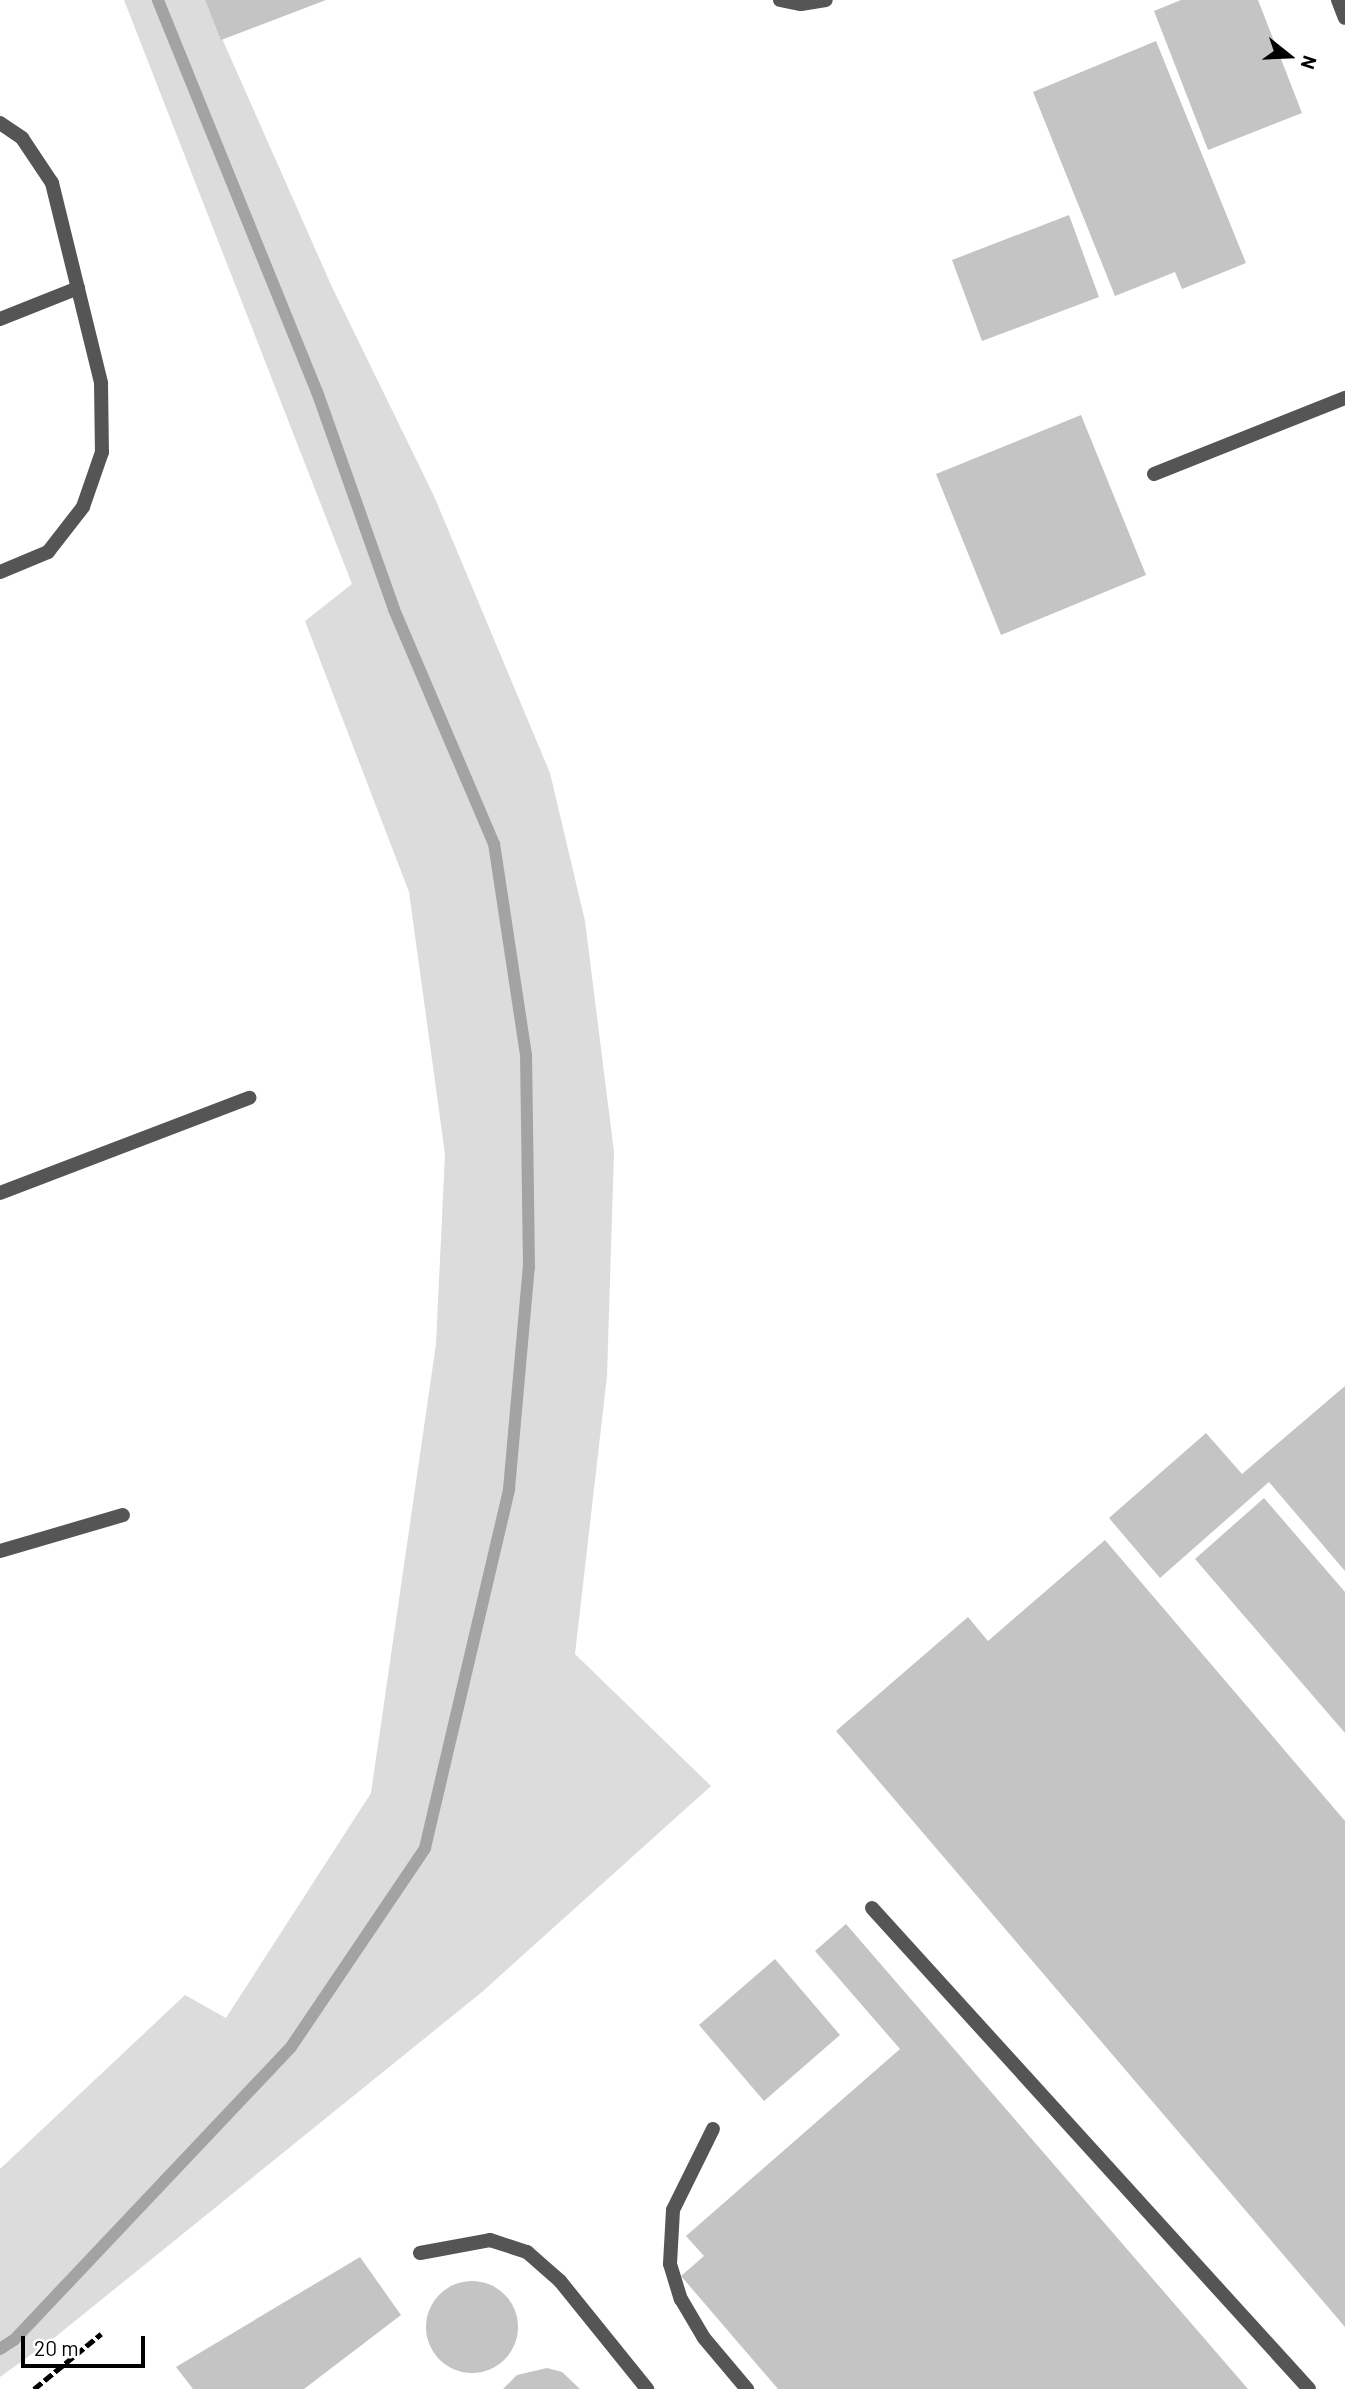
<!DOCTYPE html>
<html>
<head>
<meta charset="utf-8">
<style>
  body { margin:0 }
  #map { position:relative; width:1345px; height:2389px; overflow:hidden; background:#fff; font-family:Barlow,sans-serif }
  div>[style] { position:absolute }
  .green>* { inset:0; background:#dcdcdc }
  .stream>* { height:12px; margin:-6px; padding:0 6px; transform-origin:6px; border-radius:6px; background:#a3a3a3 }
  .building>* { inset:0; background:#c4c4c4 }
  .round { border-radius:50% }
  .service>* { height:14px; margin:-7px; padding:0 7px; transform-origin:7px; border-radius:7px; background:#555 }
  .minor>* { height:14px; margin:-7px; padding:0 7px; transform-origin:7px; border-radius:7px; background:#555 }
  .rail>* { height:5px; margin-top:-2.5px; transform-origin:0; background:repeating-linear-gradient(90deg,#000 0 10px,transparent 0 13.5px) }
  span { translate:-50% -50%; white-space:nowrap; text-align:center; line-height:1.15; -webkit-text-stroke:6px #fff; paint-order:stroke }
  .north { position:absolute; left:1254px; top:21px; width:70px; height:70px; -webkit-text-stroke:5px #fff; paint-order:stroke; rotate:108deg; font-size:19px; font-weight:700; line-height:28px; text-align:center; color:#000 }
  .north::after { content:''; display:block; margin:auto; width:24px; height:32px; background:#000; clip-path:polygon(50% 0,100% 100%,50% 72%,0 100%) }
  .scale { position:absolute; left:21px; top:2336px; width:124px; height:32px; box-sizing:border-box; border:4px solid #000; border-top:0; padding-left:9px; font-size:21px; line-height:24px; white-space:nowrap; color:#000; -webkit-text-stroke:5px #fff; paint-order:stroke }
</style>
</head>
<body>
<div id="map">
  <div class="green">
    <i style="clip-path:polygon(124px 0,205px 0,332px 287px,434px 496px,550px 773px,585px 921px,614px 1152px,607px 1376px,575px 1654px,711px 1786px,482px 1992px,54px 2338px,0 2377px,0 2169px,185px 1995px,226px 2018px,371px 1793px,436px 1344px,445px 1154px,409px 892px,305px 621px,352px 584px)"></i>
  </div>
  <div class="stream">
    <i style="left:0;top:2349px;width:17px;rotate:-33deg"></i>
    <i style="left:14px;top:2340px;width:403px;rotate:-46.6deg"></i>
    <i style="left:291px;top:2047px;width:240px;rotate:-56deg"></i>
    <i style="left:425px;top:1848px;width:369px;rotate:-76.8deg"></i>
    <i style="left:509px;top:1489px;width:223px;rotate:-84.9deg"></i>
    <i style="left:529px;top:1267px;width:212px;rotate:-90.8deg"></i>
    <i style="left:526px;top:1055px;width:213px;rotate:-98.6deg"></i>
    <i style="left:494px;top:844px;width:255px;rotate:-113.1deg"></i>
    <i style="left:394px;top:609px;width:230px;rotate:-109.5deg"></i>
    <i style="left:317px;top:392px;width:423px;rotate:-112.1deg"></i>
  </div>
  <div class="building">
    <i style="clip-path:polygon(205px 0,326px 0,221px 40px)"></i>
    <i style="clip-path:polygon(1181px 0,1258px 0,1302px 113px,1208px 150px,1154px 11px)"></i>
    <i style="clip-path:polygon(1156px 41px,1246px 263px,1182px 289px,1175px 272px,1115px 296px,1033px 92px)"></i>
    <i style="clip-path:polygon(1069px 215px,1099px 297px,982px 341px,952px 260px)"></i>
    <i style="clip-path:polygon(1081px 415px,1146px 575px,1001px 635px,936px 474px)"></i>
    <i style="clip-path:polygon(1345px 1386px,1345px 1571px,1269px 1482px,1160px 1578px,1109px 1518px,1206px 1433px,1242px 1474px)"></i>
    <i style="clip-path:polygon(1264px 1498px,1345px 1592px,1345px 1733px,1195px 1559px)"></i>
    <i style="clip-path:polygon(1105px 1540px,1345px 1821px,1345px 2327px,836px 1731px,968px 1617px,988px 1641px)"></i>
    <i style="clip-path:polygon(846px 1924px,1248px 2389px,778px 2389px,681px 2276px,704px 2256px,686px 2236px,900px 2049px,815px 1951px)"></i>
    <i style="clip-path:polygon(775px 1959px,840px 2035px,764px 2101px,699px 2025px)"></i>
    <i style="clip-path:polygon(360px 2257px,401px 2315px,304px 2389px,193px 2389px,176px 2367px)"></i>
    <i class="round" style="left:426px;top:2281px;width:92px;height:92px"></i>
    <i style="clip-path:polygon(547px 2368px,562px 2372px,580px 2389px,503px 2389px,517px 2375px)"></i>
  </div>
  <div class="service">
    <i style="left:1338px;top:0;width:19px;rotate:69deg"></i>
    <i style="left:0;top:123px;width:27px;rotate:34deg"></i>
    <i style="left:22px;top:138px;width:54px;rotate:56.3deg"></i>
    <i style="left:52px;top:183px;width:206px;rotate:76.2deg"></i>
    <i style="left:101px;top:383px;width:69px;rotate:89.2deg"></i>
    <i style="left:102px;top:452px;width:58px;rotate:109.1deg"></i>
    <i style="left:83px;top:507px;width:57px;rotate:127.9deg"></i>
    <i style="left:48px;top:552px;width:52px;rotate:157.4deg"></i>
    <i style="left:0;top:319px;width:84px;rotate:-21.7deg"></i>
    <i style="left:1154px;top:474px;width:206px;rotate:-21.7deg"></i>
    <i style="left:0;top:1193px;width:267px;rotate:-20.9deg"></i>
    <i style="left:0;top:1551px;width:128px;rotate:-16.3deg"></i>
    <i style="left:872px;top:1908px;width:650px;rotate:47.74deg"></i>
    <i style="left:713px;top:2129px;width:90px;rotate:116.3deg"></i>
    <i style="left:673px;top:2210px;width:54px;rotate:93.2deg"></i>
    <i style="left:670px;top:2264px;width:37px;rotate:73deg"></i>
    <i style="left:681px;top:2299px;width:45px;rotate:59.5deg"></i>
    <i style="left:704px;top:2338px;width:67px;rotate:49.9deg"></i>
    <i style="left:420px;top:2253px;width:71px;rotate:-10.5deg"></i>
    <i style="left:490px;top:2240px;width:39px;rotate:18deg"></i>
    <i style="left:527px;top:2252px;width:44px;rotate:41.3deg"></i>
    <i style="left:560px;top:2281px;width:139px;rotate:51.1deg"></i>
  </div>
  <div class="minor">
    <i style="left:780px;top:0;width:21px;rotate:11deg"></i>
    <i style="left:801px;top:4px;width:25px;rotate:-9deg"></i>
  </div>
  <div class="rail">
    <i style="left:34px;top:2389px;width:87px;rotate:-39.4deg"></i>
  </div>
  <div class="north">N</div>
  <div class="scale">20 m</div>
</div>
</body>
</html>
